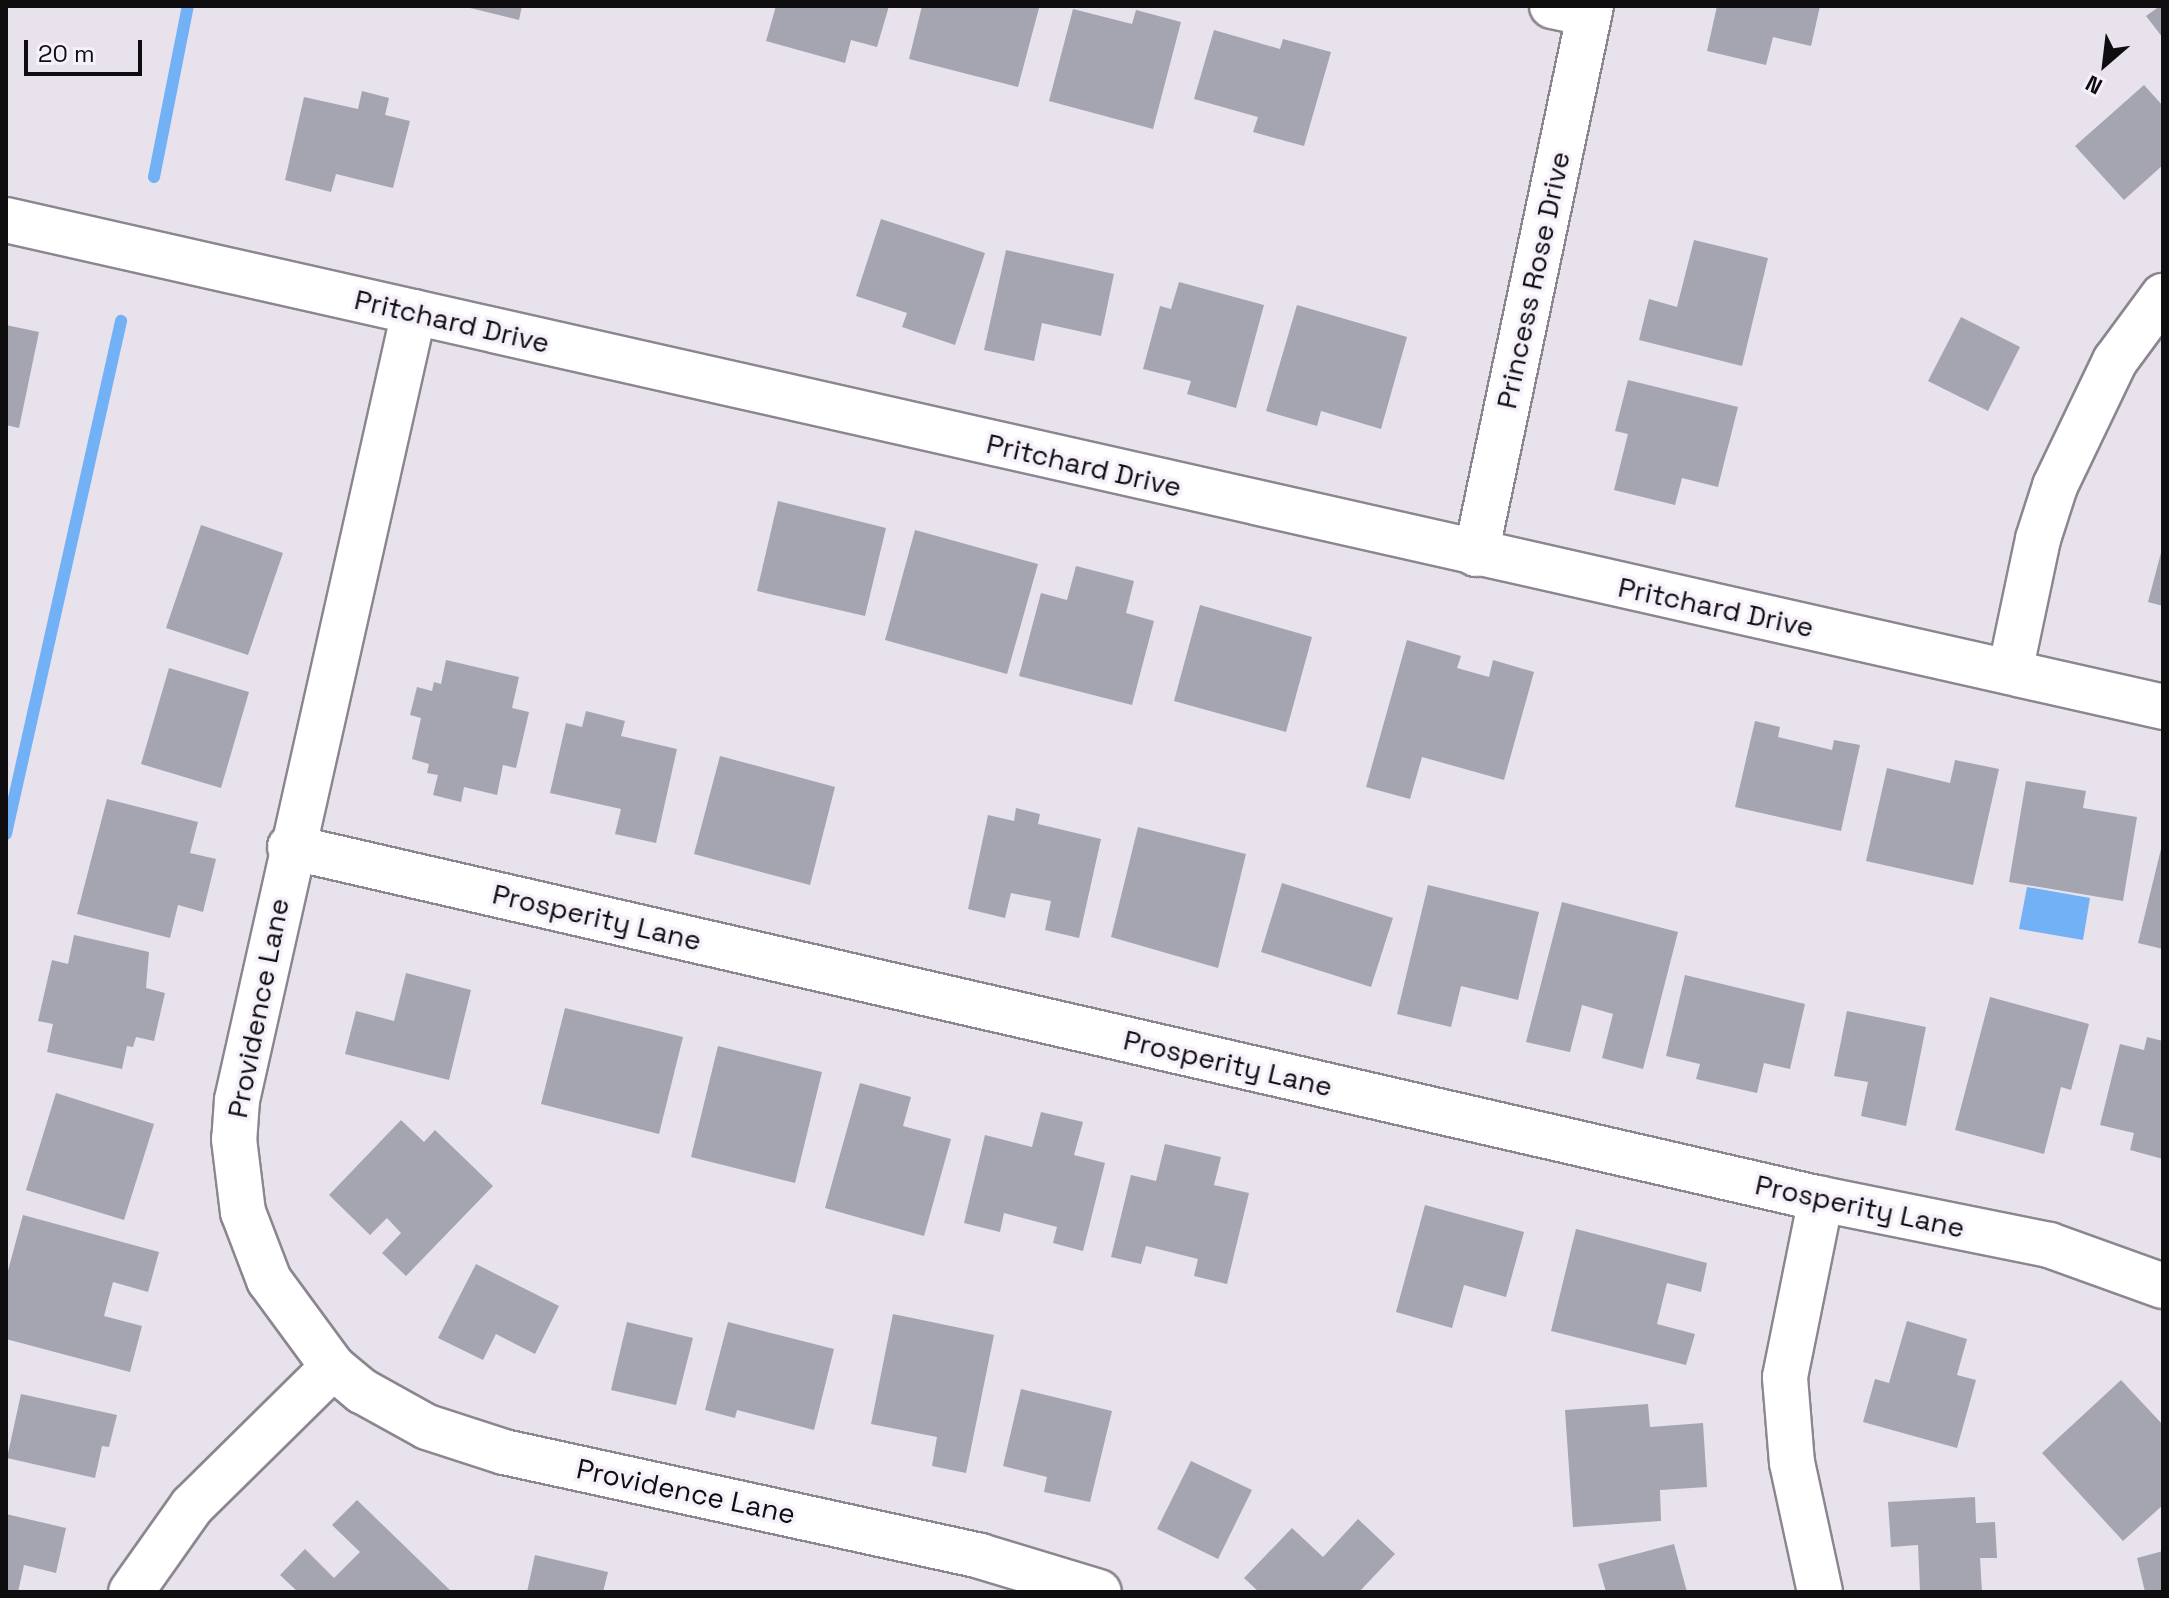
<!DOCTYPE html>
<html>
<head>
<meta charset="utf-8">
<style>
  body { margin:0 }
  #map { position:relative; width:2169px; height:1598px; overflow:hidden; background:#e8e2ed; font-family:"Space Grotesk",sans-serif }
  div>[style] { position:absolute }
  .water>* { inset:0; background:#73b1f6 }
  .stream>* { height:12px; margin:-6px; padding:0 6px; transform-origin:6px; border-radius:6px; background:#73b1f6 }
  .building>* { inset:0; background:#a4a5b0 }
  .roads { filter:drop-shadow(2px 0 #8b868f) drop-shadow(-2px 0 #8b868f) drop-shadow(0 2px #8b868f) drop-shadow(0 -2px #8b868f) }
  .minor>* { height:44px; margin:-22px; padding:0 22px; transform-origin:22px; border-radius:22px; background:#fff }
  span { translate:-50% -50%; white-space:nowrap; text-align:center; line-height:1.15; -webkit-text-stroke:7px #f5f0fa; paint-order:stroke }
  .street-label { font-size:28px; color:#0f0d10 }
  .frame { position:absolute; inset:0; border:8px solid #0f0d10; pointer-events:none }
  .north { position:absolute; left:2065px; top:24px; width:80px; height:80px; -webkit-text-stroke:6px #f5f0fa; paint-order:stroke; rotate:208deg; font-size:22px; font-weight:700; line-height:32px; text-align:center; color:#0f0d10 }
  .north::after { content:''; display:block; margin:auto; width:28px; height:36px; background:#0f0d10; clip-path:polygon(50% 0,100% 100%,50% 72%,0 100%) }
  .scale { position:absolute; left:24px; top:40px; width:118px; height:36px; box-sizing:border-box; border:4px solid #0f0d10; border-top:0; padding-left:10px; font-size:24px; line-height:28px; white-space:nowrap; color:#0f0d10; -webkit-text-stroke:6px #f5f0fa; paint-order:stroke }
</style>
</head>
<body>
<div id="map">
  <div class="water">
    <i style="clip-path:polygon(2027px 887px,2090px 898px,2083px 940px,2019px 929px)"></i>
  </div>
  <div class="stream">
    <i style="left:154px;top:177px;width:174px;rotate:-78.8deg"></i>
    <i style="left:6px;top:834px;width:526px;rotate:-77.36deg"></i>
  </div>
  <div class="building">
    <i style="clip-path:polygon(462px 6px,522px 6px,519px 20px)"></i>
    <i style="clip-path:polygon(776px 6px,889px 6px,877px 47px,851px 40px,845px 63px,766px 41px)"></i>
    <i style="clip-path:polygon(922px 6px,1039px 8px,1018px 87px,909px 59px)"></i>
    <i style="clip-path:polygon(1717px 6px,1820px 6px,1811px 46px,1773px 37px,1766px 65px,1707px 51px)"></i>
    <i style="clip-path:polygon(2160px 6px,2163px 6px,2163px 38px,2146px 16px)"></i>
    <i style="clip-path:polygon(1073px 9px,1132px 24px,1136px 10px,1181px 22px,1153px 129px,1049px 101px)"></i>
    <i style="clip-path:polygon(1214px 30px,1280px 49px,1283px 39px,1331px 52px,1304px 146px,1253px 132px,1258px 117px,1194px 99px)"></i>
    <i style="clip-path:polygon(2144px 85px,2163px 106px,2163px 165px,2124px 200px,2075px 146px)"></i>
    <i style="clip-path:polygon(362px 91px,389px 98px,385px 115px,410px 121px,393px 188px,336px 174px,331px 192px,285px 180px,304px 97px,358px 109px)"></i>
    <i style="clip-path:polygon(881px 219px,985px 253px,955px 345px,902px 327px,907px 313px,856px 296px)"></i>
    <i style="clip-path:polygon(1694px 240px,1768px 258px,1742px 366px,1639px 340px,1649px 299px,1677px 307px)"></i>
    <i style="clip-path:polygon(1006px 250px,1114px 274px,1101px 336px,1042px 323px,1034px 361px,984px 350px)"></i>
    <i style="clip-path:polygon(1179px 282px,1264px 305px,1236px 408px,1187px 394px,1191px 381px,1143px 369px,1160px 306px,1171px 309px)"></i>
    <i style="clip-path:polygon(1297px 305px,1407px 337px,1381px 429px,1321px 411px,1317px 426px,1266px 411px)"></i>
    <i style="clip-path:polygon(1961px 317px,2020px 347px,1988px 411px,1928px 381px)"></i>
    <i style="clip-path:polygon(6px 325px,39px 332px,19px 428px,6px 425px)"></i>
    <i style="clip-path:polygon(1628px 380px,1738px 407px,1718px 487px,1682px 478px,1675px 505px,1614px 490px,1628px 434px,1615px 431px)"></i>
    <i style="clip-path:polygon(778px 501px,886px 528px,865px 616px,757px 591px)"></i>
    <i style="clip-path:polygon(201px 525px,283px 553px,248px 655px,166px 628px)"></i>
    <i style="clip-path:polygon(915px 530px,1038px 564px,1007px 674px,885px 640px)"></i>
    <i style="clip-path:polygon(2162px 549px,2163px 549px,2163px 606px,2148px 602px)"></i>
    <i style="clip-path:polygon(1076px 566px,1134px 581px,1126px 613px,1154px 621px,1132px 705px,1019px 676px,1041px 593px,1067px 600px)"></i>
    <i style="clip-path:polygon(1200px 605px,1312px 637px,1286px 732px,1174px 701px)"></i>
    <i style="clip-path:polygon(1407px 640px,1461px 656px,1457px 668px,1489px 677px,1493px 660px,1534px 672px,1504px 780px,1422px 757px,1410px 799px,1366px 787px)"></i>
    <i style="clip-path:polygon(446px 660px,519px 677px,512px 708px,529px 712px,516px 768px,503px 765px,497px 795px,464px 787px,461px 802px,433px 795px,438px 775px,427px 773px,429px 764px,412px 759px,421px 718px,410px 715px,417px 687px,432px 691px,434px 682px,441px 684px)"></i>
    <i style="clip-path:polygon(169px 668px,249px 692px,221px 788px,141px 764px)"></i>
    <i style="clip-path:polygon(586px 711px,625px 721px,621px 736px,677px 749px,656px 843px,615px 834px,621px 809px,550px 793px,566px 723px,582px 727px)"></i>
    <i style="clip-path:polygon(1755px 721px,1780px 727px,1778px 737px,1832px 750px,1834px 740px,1860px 745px,1841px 831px,1735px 807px)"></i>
    <i style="clip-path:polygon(720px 756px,835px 787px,810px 885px,694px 854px)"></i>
    <i style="clip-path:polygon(1955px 760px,1999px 769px,1973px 885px,1866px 861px,1887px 768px,1950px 783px)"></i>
    <i style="clip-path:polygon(2026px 781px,2086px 791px,2083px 808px,2137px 817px,2123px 901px,2009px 882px)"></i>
    <i style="clip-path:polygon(107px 799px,198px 822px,190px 853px,216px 859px,203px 912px,178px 905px,170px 938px,77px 914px)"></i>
    <i style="clip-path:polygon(1016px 808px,1040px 814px,1038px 824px,1101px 839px,1079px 938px,1045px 930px,1051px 901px,1011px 893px,1005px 918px,968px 909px,988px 815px,1014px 821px)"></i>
    <i style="clip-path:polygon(1138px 827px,1246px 854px,1218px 968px,1111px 937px)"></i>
    <i style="clip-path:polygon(2162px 845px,2163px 845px,2163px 949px,2138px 943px)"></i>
    <i style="clip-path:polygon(1282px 883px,1393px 918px,1371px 987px,1261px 952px)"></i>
    <i style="clip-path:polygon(1428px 885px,1539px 912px,1518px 1000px,1461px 986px,1451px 1027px,1397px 1014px)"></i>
    <i style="clip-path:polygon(1562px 902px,1678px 932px,1643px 1069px,1602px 1058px,1613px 1014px,1582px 1005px,1570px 1052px,1526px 1042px)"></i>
    <i style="clip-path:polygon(74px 935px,149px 952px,146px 988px,165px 993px,154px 1041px,136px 1037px,133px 1047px,127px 1046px,122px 1069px,47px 1052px,53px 1024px,38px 1021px,52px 960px,68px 964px)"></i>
    <i style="clip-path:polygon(406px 973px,471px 990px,449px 1080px,345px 1054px,356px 1011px,394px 1021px)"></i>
    <i style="clip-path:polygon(1685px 975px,1805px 1004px,1790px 1069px,1764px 1063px,1757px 1093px,1696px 1079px,1700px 1064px,1666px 1056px)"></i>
    <i style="clip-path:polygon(1990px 997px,2089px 1024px,2071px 1090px,2061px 1087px,2044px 1154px,1955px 1130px)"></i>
    <i style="clip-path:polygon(565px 1008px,683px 1037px,659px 1134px,541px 1104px)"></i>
    <i style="clip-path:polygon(1847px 1011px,1926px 1027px,1906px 1126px,1861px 1116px,1868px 1082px,1834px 1076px)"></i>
    <i style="clip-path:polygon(2147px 1037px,2163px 1041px,2163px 1159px,2130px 1150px,2134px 1133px,2100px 1125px,2120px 1044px,2144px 1050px)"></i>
    <i style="clip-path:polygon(718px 1046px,822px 1072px,795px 1183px,691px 1157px)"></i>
    <i style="clip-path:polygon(860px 1083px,911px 1097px,903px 1126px,951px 1139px,924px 1236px,825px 1208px)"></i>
    <i style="clip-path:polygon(56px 1093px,154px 1124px,124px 1220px,26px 1190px)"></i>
    <i style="clip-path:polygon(1041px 1112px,1083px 1122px,1074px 1155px,1105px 1163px,1083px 1251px,1053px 1243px,1057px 1227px,1004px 1213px,1000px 1232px,964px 1223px,985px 1135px,1032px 1147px)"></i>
    <i style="clip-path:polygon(401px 1120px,424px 1142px,435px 1130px,493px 1186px,406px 1276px,382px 1253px,401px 1233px,387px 1218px,370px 1235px,329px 1195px)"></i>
    <i style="clip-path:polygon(1165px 1144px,1221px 1157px,1214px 1185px,1249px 1193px,1227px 1284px,1194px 1276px,1198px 1259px,1146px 1246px,1141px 1264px,1111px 1257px,1131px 1175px,1156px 1181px)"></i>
    <i style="clip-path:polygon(1425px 1205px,1524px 1232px,1506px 1297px,1464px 1285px,1452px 1328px,1396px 1312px)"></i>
    <i style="clip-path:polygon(23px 1215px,159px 1252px,148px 1292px,113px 1282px,104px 1316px,142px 1326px,130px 1372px,6px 1339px,6px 1278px)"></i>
    <i style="clip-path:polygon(1576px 1229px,1707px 1263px,1701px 1292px,1667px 1283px,1657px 1324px,1695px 1334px,1686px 1365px,1551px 1331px)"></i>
    <i style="clip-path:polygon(476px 1264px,559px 1306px,535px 1354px,496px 1334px,483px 1360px,438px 1338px)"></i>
    <i style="clip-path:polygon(893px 1314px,994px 1335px,966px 1473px,932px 1466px,937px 1437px,871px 1424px)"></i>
    <i style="clip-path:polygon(1907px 1321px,1967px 1339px,1957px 1375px,1976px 1380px,1957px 1448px,1863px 1422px,1875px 1379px,1889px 1383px)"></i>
    <i style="clip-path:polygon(627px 1322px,693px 1338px,676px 1405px,611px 1390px)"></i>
    <i style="clip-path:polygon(728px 1322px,834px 1349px,814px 1430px,737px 1410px,735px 1418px,705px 1410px)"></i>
    <i style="clip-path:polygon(2121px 1380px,2163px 1425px,2163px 1505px,2123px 1541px,2042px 1453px)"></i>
    <i style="clip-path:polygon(1021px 1389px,1112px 1411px,1090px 1502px,1044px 1492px,1047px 1477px,1003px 1466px)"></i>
    <i style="clip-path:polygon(21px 1394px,117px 1415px,109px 1447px,102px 1446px,95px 1478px,7px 1458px)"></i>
    <i style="clip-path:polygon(1648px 1404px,1650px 1427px,1703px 1423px,1707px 1487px,1660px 1490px,1661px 1521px,1573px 1527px,1565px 1410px)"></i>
    <i style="clip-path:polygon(1191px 1461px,1252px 1490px,1218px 1559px,1157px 1529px)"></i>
    <i style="clip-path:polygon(1975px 1497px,1976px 1523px,1995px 1522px,1997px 1558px,1980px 1558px,1982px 1592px,1920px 1592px,1918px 1545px,1891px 1547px,1888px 1502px)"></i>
    <i style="clip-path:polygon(357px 1500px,452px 1592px,298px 1592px,280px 1575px,305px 1549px,334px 1578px,360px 1552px,332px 1525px)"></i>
    <i style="clip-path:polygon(6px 1514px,66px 1528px,56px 1573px,24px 1565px,18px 1592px,6px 1592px)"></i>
    <i style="clip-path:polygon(1358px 1519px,1395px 1554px,1359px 1592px,1259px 1592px,1244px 1578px,1292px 1528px,1323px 1557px)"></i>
    <i style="clip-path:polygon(1674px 1544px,1687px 1592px,1606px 1592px,1598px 1564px)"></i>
    <i style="clip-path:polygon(2163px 1551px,2163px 1592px,2145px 1592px,2137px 1558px)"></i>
    <i style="clip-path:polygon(535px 1555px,608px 1572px,603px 1592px,527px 1592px)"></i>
  </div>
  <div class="roads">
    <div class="minor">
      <i style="left:1552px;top:6px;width:38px;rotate:12deg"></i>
      <i style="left:6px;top:220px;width:2211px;rotate:12.72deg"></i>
      <i style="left:414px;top:312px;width:808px;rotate:102.66deg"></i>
      <i style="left:237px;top:1100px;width:39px;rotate:94deg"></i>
      <i style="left:234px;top:1139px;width:74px;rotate:83deg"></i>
      <i style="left:243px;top:1212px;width:73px;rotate:69.1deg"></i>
      <i style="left:269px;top:1280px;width:108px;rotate:53.7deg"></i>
      <i style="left:333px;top:1367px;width:38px;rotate:40deg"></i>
      <i style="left:362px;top:1391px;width:74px;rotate:29deg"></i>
      <i style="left:427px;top:1427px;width:81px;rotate:18deg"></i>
      <i style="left:504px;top:1452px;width:487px;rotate:12.3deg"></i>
      <i style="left:980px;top:1556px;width:124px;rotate:16.8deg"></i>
      <i style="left:1476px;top:554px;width:560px;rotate:-78.15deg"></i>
      <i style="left:2010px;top:672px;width:136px;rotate:-78.1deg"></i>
      <i style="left:2038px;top:539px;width:56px;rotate:-72.2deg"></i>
      <i style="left:2055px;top:486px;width:139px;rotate:-64.4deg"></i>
      <i style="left:2115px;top:361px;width:81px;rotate:-53.6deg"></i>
      <i style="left:290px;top:847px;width:1571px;rotate:12.95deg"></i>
      <i style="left:1821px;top:1199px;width:233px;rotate:11.4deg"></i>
      <i style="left:2049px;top:1245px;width:121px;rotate:19.8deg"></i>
      <i style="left:131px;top:1592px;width:105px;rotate:-54.7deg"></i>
      <i style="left:192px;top:1506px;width:198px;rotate:-44.6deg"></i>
      <i style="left:1820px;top:1592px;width:132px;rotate:-102.2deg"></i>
      <i style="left:1792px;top:1463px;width:86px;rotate:-94.7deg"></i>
      <i style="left:1785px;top:1377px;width:182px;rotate:-78.6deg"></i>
    </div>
  </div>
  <div class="street-label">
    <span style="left:1533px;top:280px;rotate:-78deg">Princess Rose Drive</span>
    <span style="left:452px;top:321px;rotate:13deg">Pritchard Drive</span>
    <span style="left:1084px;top:465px;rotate:13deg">Pritchard Drive</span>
    <span style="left:1716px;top:607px;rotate:12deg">Pritchard Drive</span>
    <span style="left:597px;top:917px;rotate:13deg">Prosperity Lane</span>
    <span style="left:258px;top:1008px;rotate:-79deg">Providence Lane</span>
    <span style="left:1228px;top:1063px;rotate:13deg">Prosperity Lane</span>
    <span style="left:1860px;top:1206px;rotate:12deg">Prosperity Lane</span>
    <span style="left:686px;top:1491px;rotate:12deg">Providence Lane</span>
  </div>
  <div class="frame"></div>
  <div class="north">N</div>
  <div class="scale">20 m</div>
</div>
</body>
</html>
